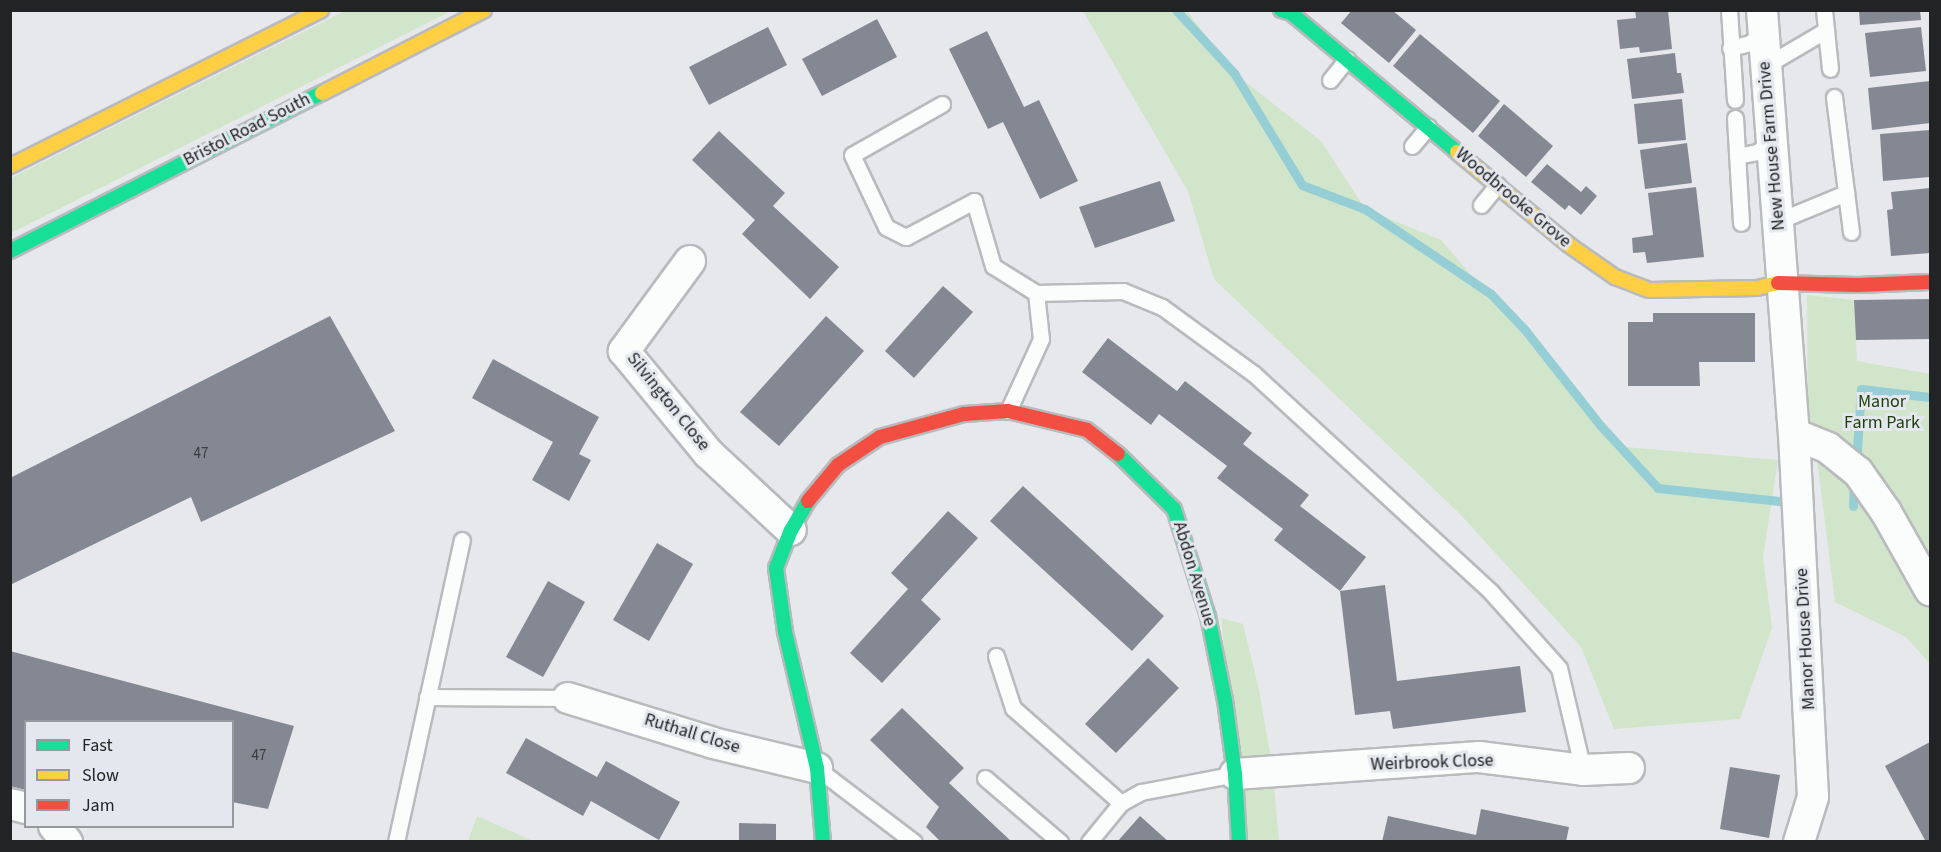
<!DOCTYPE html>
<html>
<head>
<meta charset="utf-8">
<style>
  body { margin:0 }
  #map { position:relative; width:1941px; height:852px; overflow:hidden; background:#e6e8eb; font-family:"Source Sans 3",sans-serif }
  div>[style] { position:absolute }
  .green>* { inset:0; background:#d1e5cb }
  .stream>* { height:9px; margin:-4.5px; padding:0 4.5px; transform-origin:4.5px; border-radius:4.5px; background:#96ced5 }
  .building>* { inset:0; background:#848892 }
  .roads { filter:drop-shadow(2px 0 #b8babc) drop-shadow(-2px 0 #b8babc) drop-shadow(0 2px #b8babc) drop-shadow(0 -2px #b8babc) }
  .lane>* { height:15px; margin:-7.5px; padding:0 7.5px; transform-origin:7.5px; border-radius:7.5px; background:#fbfcfc }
  .street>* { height:30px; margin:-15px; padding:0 15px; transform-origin:15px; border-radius:15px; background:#fbfcfc }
  .fast>* { height:14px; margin:-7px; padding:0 7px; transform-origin:7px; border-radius:7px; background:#16e098 }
  .slow>* { height:14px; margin:-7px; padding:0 7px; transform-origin:7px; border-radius:7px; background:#ffcf43 }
  .jam>* { height:14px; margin:-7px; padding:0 7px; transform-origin:7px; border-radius:7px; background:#f24e42 }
  span { translate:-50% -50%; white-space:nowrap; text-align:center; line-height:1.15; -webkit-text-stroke:6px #e4e7ed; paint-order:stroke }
  .number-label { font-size:15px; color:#3a3c40 }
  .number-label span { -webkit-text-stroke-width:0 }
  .street-label { font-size:18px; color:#222325 }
  .park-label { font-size:18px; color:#1e3e09 }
  .frame { position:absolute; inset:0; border:12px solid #222325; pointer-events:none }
  .legend { position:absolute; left:24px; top:720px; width:210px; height:108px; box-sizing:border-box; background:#e4e7ed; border:2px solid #96999d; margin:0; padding:8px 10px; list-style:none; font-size:18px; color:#222325 }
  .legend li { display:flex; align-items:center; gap:12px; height:30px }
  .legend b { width:30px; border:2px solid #96999d }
</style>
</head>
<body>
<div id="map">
  <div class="green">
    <i style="clip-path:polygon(345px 11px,451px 11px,11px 233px,11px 178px)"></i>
    <i style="clip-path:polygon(1083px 11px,1187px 11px,1234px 73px,1321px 141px,1365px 209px,1441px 240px,1600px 425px,1625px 447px,1778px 460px,1763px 557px,1772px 628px,1740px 719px,1614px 729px,1581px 647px,1459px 513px,1214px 279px,1188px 191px)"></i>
    <i style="clip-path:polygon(1807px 295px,1854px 300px,1857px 361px,1930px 374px,1930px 664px,1906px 637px,1835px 602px,1813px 428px,1808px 426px)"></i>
    <i style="clip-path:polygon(1221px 618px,1243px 624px,1259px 690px,1273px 770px,1237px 772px)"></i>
    <i style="clip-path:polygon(1273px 775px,1279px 841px,1242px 841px,1237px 776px)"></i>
    <i style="clip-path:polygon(477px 816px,533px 841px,468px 841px)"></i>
  </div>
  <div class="stream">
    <i style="left:1176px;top:10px;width:86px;rotate:47.4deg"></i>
    <i style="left:1234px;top:73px;width:131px;rotate:58.7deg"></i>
    <i style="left:1302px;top:185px;width:67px;rotate:20.9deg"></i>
    <i style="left:1365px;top:209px;width:152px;rotate:34deg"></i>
    <i style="left:1491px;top:294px;width:50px;rotate:46.6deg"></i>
    <i style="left:1525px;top:330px;width:121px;rotate:51.7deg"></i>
    <i style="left:1600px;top:425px;width:86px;rotate:47.4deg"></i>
    <i style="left:1658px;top:488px;width:122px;rotate:6.1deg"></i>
    <i style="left:1856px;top:464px;width:75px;rotate:-86.2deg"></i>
    <i style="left:1861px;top:389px;width:69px;rotate:6.6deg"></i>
    <i style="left:1853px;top:506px;width:25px;rotate:-88deg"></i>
  </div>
  <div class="building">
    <i style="clip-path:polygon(1352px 10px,1392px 10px,1416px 30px,1389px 63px,1341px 23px)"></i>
    <i style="clip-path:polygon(1635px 10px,1668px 10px,1672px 49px,1640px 53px,1639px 47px,1620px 49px,1617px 20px,1636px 18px)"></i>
    <i style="clip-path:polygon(1859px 10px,1920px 10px,1921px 20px,1860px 25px)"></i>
    <i style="clip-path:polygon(877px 19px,897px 57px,822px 96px,802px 59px)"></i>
    <i style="clip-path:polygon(768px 27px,787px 65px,709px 105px,689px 67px)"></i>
    <i style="clip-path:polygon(1921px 27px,1926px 71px,1870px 77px,1865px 33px)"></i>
    <i style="clip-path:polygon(987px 31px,1024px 107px,1039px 100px,1078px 181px,1040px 199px,1003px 122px,988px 129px,949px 49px)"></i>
    <i style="clip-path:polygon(1420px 34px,1500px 101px,1473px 133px,1393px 66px)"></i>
    <i style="clip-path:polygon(1675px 53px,1677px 73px,1681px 73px,1684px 93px,1632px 99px,1627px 59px)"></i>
    <i style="clip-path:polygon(1930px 81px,1930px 123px,1872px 130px,1868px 88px)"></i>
    <i style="clip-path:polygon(1682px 99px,1686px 140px,1638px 144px,1634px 104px)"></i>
    <i style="clip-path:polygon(1504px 104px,1553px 146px,1526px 177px,1478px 136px)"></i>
    <i style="clip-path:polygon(1930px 130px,1930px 177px,1883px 181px,1880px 134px)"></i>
    <i style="clip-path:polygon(719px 131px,785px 193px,773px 206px,839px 267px,810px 299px,742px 234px,755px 220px,692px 160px)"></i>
    <i style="clip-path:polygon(1687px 143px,1692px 183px,1645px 189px,1640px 150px)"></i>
    <i style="clip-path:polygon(1547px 164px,1581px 192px,1586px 186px,1597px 196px,1581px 215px,1569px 205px,1565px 210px,1531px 182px)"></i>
    <i style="clip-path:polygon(1160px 181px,1175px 221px,1095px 248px,1079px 207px)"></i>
    <i style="clip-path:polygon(1696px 187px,1704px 257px,1647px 263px,1645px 252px,1633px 253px,1632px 238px,1653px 235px,1648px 193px)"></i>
    <i style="clip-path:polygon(1930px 188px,1930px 253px,1891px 256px,1887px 210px,1893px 209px,1891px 192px)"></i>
    <i style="clip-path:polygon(943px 286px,973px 312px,914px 378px,885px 351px)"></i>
    <i style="clip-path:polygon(1930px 299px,1930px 339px,1856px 340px,1854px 300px)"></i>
    <i style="clip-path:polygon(1653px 313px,1755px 313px,1755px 362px,1699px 362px,1700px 386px,1628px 386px,1628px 322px,1653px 322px)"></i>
    <i style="clip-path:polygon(330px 316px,395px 431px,201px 522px,191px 497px,10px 585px,10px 478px)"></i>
    <i style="clip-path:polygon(826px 316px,864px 351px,779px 446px,740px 412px)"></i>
    <i style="clip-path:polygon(1108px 338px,1177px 391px,1185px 381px,1252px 433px,1243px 444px,1309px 495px,1300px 506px,1366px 557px,1340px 591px,1274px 540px,1283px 529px,1217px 478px,1227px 466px,1159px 414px,1151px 425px,1082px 372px)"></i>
    <i style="clip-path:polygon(493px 359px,599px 417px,579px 454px,591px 460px,569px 501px,532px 480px,553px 442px,472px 398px)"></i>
    <i style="clip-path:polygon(1023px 486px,1164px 616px,1132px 651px,990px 521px)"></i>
    <i style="clip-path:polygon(948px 511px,978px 538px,921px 600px,941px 619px,882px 683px,850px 653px,908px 589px,891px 573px)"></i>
    <i style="clip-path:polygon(657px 543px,693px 564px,649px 641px,613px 620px)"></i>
    <i style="clip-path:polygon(548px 581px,585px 602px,543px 677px,506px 657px)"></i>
    <i style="clip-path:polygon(1385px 585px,1397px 681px,1520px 666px,1526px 712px,1393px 729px,1390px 711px,1355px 715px,1340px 591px)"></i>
    <i style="clip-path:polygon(10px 651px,294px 726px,268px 809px,232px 802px,232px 722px,26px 722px,26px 790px,10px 786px)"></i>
    <i style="clip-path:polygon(1148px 658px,1179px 688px,1116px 753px,1085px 724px)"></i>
    <i style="clip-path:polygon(902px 708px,964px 768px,949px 783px,1012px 842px,941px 842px,926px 827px,939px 807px,870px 740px)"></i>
    <i style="clip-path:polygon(526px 738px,597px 777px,606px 761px,680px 802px,659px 840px,591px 801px,583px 816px,506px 773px)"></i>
    <i style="clip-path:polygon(1930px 742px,1930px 842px,1926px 842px,1885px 766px)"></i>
    <i style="clip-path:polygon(1730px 767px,1780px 775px,1769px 838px,1720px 829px)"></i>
    <i style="clip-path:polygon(1481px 809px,1569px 827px,1566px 842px,1382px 842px,1388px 816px,1476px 835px)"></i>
    <i style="clip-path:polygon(1140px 816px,1169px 842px,1117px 842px)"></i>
    <i style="clip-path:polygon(739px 823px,776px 824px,776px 842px,739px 842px)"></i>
  </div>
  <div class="roads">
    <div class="lane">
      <i style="left:1729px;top:10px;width:90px;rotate:86.2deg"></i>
      <i style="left:1824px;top:10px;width:59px;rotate:84.2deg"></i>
      <i style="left:1730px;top:48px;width:21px;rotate:-14deg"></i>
      <i style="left:1750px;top:43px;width:16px;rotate:-38deg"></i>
      <i style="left:1765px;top:66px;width:71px;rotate:-30.5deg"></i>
      <i style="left:1330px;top:80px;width:27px;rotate:-51deg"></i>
      <i style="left:1834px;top:97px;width:136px;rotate:82.8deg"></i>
      <i style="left:942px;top:104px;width:103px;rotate:150.5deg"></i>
      <i style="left:852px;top:155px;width:80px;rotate:64.7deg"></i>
      <i style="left:886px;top:227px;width:22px;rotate:27deg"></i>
      <i style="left:906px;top:237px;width:77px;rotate:-27.9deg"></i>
      <i style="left:974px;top:201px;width:68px;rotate:73.7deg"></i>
      <i style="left:993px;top:266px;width:51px;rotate:32.1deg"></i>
      <i style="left:1036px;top:293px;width:46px;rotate:83.8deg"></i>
      <i style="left:1041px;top:339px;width:79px;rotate:114.6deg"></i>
      <i style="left:1735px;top:118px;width:105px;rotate:86.7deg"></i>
      <i style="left:1412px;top:146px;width:25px;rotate:-50deg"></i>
      <i style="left:1737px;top:156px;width:20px;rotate:-11deg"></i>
      <i style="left:1757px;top:152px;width:19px;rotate:-36deg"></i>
      <i style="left:1481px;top:205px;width:26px;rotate:-51deg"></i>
      <i style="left:1778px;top:221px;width:74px;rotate:-22.4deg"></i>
      <i style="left:1036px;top:293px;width:87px;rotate:-1.3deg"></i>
      <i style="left:1123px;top:291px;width:42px;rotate:22.3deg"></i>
      <i style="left:1162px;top:307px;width:114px;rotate:36.1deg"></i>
      <i style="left:1254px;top:374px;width:321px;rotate:42.6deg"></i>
      <i style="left:1490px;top:591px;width:103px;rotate:48.1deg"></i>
      <i style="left:1559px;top:668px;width:105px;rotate:76.8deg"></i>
      <i style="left:996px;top:656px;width:55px;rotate:71.9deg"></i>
      <i style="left:1013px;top:708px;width:144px;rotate:41.3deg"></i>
      <i style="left:427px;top:697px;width:141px;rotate:0.4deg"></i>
      <i style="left:819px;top:770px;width:119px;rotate:37.2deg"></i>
      <i style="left:985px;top:778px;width:99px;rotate:40.5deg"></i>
      <i style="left:396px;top:842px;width:309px;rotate:-77.7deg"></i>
      <i style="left:1089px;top:842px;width:50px;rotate:-50.6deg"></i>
      <i style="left:1121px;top:803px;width:23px;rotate:-29deg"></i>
      <i style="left:1141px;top:792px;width:96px;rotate:-10.8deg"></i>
    </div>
    <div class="street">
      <i style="left:1762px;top:10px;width:425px;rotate:85.7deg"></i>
      <i style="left:1794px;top:434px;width:37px;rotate:22deg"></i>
      <i style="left:1828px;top:448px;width:38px;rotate:39deg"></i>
      <i style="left:1858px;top:472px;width:49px;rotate:55deg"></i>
      <i style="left:1886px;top:512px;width:90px;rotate:60.6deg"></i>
      <i style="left:690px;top:261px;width:112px;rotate:126.3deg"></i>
      <i style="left:624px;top:351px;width:132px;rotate:50.5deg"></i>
      <i style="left:708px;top:453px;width:113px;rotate:42.9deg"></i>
      <i style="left:1794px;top:434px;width:363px;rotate:87deg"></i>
      <i style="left:1813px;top:797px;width:47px;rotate:107.3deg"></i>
      <i style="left:568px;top:698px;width:152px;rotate:17.2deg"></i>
      <i style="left:713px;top:743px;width:107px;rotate:13.5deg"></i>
      <i style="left:1235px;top:774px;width:245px;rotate:-4deg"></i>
      <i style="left:1479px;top:757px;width:105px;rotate:7.1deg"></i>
      <i style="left:1583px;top:770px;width:46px;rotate:-2.5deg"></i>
      <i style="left:10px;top:804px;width:16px;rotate:14deg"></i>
      <i style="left:54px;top:826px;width:21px;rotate:51deg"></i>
    </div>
    <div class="fast">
      <i style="left:1281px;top:10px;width:10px;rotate:17deg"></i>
      <i style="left:1291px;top:13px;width:217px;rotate:39.9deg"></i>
      <i style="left:10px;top:251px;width:350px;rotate:-26.9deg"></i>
      <i style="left:1118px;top:454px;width:78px;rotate:44.5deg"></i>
      <i style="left:1174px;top:509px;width:112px;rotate:72.4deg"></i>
      <i style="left:1208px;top:616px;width:86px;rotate:78.6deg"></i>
      <i style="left:1225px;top:700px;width:75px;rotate:82.3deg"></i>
      <i style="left:1235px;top:774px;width:68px;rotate:86.6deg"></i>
      <i style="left:808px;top:501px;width:34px;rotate:120deg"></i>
      <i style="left:791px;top:530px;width:41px;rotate:111.5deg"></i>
      <i style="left:776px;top:568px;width:65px;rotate:82deg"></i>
      <i style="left:785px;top:632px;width:140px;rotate:76.8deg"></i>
      <i style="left:817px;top:768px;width:74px;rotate:85.4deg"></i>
    </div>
    <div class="slow">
      <i style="left:322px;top:93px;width:182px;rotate:-27.1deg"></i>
      <i style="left:1457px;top:152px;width:146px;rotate:39.7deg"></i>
      <i style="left:1569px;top:245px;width:56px;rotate:34.8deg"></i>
      <i style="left:1615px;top:277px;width:36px;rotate:21deg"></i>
      <i style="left:1649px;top:290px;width:108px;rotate:-1.1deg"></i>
      <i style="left:1757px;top:288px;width:22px;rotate:-13deg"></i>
      <i style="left:10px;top:166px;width:348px;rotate:-26.6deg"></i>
    </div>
    <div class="jam">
      <i style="left:1778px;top:283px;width:80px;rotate:1.4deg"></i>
      <i style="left:1858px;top:285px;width:72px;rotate:-2.4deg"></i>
      <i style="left:808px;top:501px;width:47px;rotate:-50.2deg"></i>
      <i style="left:838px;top:465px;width:50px;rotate:-33.7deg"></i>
      <i style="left:880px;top:437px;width:87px;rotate:-15.3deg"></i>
      <i style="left:964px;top:414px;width:44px;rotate:-3.9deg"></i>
      <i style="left:1008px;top:411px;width:81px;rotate:13.5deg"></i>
      <i style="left:1087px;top:430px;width:39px;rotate:38deg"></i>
    </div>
  </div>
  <div class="number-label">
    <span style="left:201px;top:454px">47</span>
    <span style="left:259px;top:756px">47</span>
  </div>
  <div class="street-label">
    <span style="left:247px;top:130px;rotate:-27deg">Bristol Road South</span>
    <span style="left:1772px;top:146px;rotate:-95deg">New House Farm Drive</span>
    <span style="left:1513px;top:198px;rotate:40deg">Woodbrooke Grove</span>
    <span style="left:668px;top:402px;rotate:51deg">Silvington Close</span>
    <span style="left:1194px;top:574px;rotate:73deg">Abdon Avenue</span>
    <span style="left:1806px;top:639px;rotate:-93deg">Manor House Drive</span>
    <span style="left:692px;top:734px;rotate:17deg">Ruthall Close</span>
    <span style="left:1432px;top:763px;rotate:-2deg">Weirbrook Close</span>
  </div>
  <div class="park-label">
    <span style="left:1882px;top:413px">Manor<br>Farm Park</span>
  </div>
  <div class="frame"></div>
  <ul class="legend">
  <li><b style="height:8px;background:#16e098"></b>Fast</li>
  <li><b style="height:8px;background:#ffcf43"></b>Slow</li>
  <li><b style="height:8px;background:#f24e42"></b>Jam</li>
  </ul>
</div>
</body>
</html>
